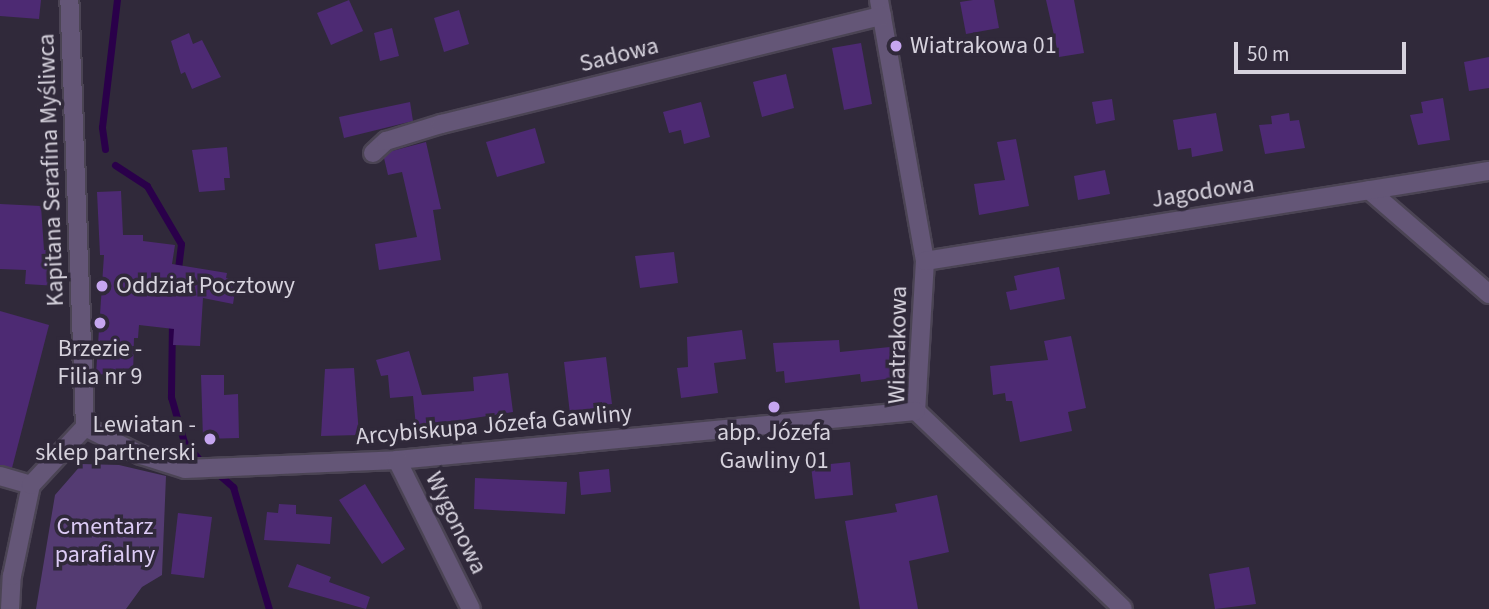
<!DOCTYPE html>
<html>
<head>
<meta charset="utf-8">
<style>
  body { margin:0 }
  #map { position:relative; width:1489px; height:609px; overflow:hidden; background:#30293a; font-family:"Source Sans 3",sans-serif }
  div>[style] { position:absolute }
  .green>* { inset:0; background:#543b72 }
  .stream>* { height:7px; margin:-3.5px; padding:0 3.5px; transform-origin:3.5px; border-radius:3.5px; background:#2a004a }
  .building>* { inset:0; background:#4d2a73 }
  .roads { filter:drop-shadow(2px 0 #4b4454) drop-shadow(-2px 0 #4b4454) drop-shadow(0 2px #4b4454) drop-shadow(0 -2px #4b4454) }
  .minor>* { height:18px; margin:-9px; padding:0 9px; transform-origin:9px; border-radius:9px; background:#645677 }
  .dots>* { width:19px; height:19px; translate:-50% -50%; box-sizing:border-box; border:4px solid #30293a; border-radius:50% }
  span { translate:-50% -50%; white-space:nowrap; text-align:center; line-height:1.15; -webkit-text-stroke:7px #30293a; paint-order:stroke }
  .poi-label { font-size:24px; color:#d6d2dd }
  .left { translate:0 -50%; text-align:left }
  .right { translate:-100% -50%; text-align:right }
  .street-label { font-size:24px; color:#d6d2dd }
  .park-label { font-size:24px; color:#dccbf5 }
  .scale { position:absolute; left:1234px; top:42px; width:172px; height:32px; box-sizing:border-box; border:4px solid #d6d2dd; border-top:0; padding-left:9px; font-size:21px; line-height:24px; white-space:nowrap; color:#d6d2dd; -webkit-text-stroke:5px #30293a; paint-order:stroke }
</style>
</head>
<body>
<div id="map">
  <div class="green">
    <i style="clip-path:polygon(82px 464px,119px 465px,166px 476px,162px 575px,142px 587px,126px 609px,36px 609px,55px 495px)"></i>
  </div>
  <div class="stream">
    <i style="left:105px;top:149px;width:22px;rotate:-98deg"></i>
    <i style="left:102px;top:127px;width:128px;rotate:-83.3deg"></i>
    <i style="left:115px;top:165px;width:38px;rotate:33deg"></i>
    <i style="left:147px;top:186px;width:67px;rotate:59.6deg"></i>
    <i style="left:181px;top:244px;width:31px;rotate:97deg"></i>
    <i style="left:172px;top:321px;width:76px;rotate:90.8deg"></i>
    <i style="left:171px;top:397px;width:47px;rotate:73.9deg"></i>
    <i style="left:184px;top:442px;width:29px;rotate:49deg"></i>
    <i style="left:216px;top:472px;width:23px;rotate:41deg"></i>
    <i style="left:233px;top:487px;width:127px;rotate:73.6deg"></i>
  </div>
  <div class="building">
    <i style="clip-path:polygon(0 0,41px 0,39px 19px,0 16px)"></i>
    <i style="clip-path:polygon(349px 0,363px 31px,331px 45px,317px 13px)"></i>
    <i style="clip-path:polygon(973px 0,994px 0,999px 28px,966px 34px,960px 2px)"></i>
    <i style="clip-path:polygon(1046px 0,1074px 0,1084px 53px,1059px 57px)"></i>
    <i style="clip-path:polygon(459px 10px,469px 44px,444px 52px,434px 18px)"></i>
    <i style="clip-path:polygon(392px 28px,399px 56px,380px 61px,374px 33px)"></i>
    <i style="clip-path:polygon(189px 33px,193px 44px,202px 40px,221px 77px,192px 89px,185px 72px,181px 74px,171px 41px)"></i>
    <i style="clip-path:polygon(861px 43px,872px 104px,844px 110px,832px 48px)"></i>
    <i style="clip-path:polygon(1489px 57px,1489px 88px,1469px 91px,1464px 62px)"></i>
    <i style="clip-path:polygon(786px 74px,794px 108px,762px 117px,753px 82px)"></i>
    <i style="clip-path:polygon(1443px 98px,1450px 140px,1418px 145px,1410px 115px,1423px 113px,1421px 102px)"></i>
    <i style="clip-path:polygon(1112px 99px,1115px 120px,1096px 124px,1092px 102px)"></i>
    <i style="clip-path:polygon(410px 102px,413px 121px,344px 138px,339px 117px)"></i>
    <i style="clip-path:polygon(701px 102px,710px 137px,684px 144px,681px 130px,669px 133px,663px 112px)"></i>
    <i style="clip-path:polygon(1216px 113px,1223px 151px,1192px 157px,1191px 148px,1178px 150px,1173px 120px)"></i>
    <i style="clip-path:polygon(1289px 113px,1290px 121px,1299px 120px,1305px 148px,1265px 154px,1259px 125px,1272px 124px,1271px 116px)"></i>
    <i style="clip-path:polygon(535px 128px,545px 163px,497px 177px,486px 142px)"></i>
    <i style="clip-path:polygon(1016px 139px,1029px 206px,979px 215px,974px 184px,1005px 180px,997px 142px)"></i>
    <i style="clip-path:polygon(426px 142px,441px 209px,433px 210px,441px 260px,379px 270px,375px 244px,417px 237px,402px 172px,388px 175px,384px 158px,392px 151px)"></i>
    <i style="clip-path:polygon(227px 147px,230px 178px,224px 178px,225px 190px,199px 192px,192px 150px)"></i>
    <i style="clip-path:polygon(1105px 170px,1110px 194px,1078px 200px,1074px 176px)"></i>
    <i style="clip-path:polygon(121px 191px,123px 235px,143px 235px,143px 241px,175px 245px,172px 264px,227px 273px,226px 278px,237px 279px,233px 304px,203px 298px,200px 346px,173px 345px,174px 329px,139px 325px,138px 338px,134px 338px,133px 376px,96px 374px,104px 255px,100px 255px,97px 192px)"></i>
    <i style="clip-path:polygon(0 204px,41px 206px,44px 250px,60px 251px,58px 286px,25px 284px,26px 270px,0 269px)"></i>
    <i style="clip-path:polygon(674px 252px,678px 283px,640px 288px,635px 256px)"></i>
    <i style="clip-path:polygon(1059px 267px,1065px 299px,1010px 310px,1006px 292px,1017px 290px,1014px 276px)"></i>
    <i style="clip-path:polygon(0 311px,49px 325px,12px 468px,0 465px)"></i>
    <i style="clip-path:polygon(742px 330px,746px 359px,714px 363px,718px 393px,681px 398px,677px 368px,688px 367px,687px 337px)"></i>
    <i style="clip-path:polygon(1071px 336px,1086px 408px,1068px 412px,1072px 431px,1020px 442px,1012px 401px,1006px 401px,1005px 393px,993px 395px,990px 366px,1048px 360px,1044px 341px)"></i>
    <i style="clip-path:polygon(839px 340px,840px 352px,890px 347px,894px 378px,861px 382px,860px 374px,785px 383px,784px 371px,776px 372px,773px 343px)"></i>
    <i style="clip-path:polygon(409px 351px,422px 395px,474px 391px,473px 377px,508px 373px,513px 412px,416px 427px,413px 396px,390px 398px,388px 375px,381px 376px,376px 360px)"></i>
    <i style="clip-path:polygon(606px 357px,612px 404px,601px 405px,601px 411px,570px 414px,564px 362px)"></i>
    <i style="clip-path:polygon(354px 368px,359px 435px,321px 436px,325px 369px)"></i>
    <i style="clip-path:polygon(201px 375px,224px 375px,224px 395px,238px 394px,239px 438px,203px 439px)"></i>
    <i style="clip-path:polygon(850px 462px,853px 495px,815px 499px,811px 466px)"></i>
    <i style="clip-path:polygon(609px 469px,611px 492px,581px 495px,579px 472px)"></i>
    <i style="clip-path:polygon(475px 478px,567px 482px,565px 514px,474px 509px)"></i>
    <i style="clip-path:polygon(365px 484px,405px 549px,382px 564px,339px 500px)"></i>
    <i style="clip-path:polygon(937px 495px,949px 552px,909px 561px,918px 609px,860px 609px,845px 521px,897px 512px,895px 504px)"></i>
    <i style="clip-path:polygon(279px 504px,296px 505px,296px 514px,332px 517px,330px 544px,264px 540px,267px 512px,278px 513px)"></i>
    <i style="clip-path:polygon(178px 513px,212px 517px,204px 578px,171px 574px)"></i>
    <i style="clip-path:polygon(297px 564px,331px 577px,329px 582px,370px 597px,366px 609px,288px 587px)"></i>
    <i style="clip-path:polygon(1249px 567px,1256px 604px,1215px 609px,1209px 574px)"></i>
  </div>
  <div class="roads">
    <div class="minor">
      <i style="left:879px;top:0;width:265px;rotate:80deg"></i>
      <i style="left:925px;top:261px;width:150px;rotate:93.4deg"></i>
      <i style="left:916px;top:411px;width:286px;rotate:43.7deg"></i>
      <i style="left:373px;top:153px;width:18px;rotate:-43deg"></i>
      <i style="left:386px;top:141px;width:58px;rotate:-17.2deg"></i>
      <i style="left:441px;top:124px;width:454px;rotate:-13.8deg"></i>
      <i style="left:1369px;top:190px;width:159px;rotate:40.9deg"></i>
      <i style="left:925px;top:261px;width:571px;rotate:-9.07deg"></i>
      <i style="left:85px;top:427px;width:63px;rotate:26.6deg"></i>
      <i style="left:141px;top:455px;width:46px;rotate:17.7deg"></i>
      <i style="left:185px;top:469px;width:212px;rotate:-2.4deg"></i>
      <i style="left:397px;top:460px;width:521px;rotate:-5.39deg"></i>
      <i style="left:397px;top:460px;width:166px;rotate:63.6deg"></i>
      <i style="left:0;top:476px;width:32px;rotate:16deg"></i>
      <i style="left:10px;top:609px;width:33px;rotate:-87deg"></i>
      <i style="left:12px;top:576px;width:93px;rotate:-78.2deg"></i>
      <i style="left:31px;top:485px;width:79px;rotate:-47deg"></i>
      <i style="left:85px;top:427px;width:427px;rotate:-92.1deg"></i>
    </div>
  </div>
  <div class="dots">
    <i style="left:896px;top:46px;background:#c6a6f0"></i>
    <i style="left:102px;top:286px;background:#c6a6f0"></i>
    <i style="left:100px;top:323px;background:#c6a6f0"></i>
    <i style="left:774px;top:407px;background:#c6a6f0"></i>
    <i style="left:210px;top:439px;background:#c6a6f0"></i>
  </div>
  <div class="poi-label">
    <span class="left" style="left:910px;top:46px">Wiatrakowa 01</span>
    <span class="left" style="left:116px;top:286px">Oddział Pocztowy</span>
    <span style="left:100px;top:363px">Brzezie -<br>Filia nr 9</span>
    <span class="right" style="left:196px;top:439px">Lewiatan -<br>sklep partnerski</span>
    <span style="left:774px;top:447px">abp. Józefa<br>Gawliny 01</span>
  </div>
  <div class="street-label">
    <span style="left:619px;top:55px;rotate:-14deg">Sadowa</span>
    <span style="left:51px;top:170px;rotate:-92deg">Kapitana Serafina Myśliwca</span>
    <span style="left:1203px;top:192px;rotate:-9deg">Jagodowa</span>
    <span style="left:898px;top:345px;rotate:-89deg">Wiatrakowa</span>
    <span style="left:494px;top:425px;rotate:-5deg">Arcybiskupa Józefa Gawliny</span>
    <span style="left:456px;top:523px;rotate:64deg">Wygonowa</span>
  </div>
  <div class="park-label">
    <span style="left:105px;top:541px">Cmentarz<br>parafialny</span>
  </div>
  <div class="scale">50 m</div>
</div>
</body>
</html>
